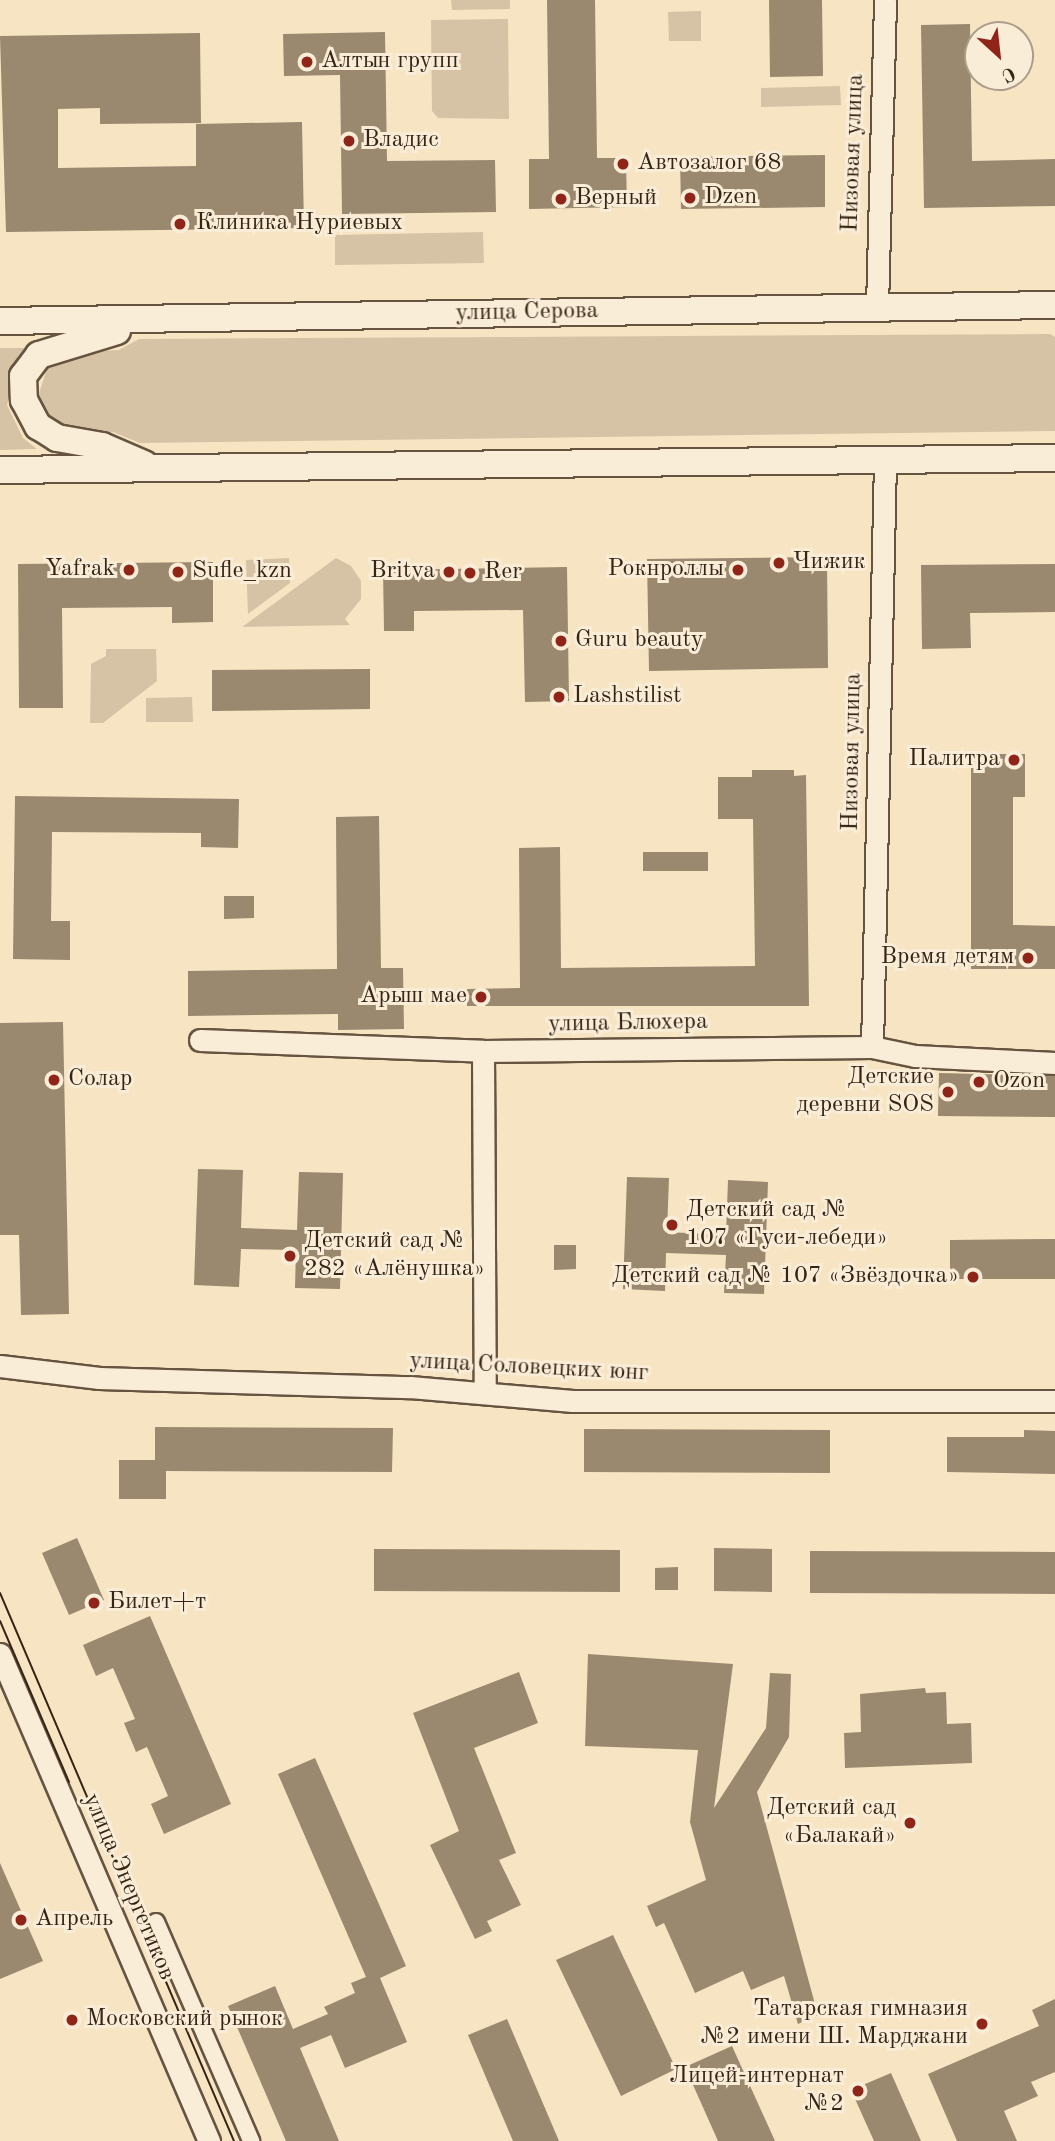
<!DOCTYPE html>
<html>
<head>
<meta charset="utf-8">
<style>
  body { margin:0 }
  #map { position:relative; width:1055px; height:2141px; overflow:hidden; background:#f7e4c3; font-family:"Old Standard TT",serif }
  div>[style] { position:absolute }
  .green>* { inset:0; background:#d6c3a5 }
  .building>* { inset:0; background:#9a886f }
  .roads { filter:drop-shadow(2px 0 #665440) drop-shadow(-2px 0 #665440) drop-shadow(0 2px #665440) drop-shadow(0 -2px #665440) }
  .pedestrian>* { height:16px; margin:-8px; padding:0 8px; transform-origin:8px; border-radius:8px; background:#faedd8 }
  .minor>* { height:21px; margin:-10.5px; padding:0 10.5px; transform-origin:10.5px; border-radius:10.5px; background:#faedd8 }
  .tertiary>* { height:26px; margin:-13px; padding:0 13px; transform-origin:13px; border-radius:13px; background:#faedd8 }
  .tram>* { height:2px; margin:-1px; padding:0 1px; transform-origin:1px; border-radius:1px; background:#362415 }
  .dots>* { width:19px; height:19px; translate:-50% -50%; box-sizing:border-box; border:4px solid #faedd8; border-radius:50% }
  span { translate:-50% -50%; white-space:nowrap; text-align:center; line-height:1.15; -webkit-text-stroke:6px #faedd8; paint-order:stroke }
  .poi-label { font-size:24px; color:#362415 }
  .left { translate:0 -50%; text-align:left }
  .right { translate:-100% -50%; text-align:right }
  .street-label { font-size:24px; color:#362415 }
  .north { position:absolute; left:964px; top:21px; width:70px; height:70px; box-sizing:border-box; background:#faedd8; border:2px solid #ac9d8a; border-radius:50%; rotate:153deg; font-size:19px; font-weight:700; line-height:28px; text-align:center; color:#362415 }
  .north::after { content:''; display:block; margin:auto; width:24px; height:32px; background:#8f2418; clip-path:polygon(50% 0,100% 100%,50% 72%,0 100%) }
</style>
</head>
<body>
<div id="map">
  <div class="green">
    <i style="clip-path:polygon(451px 0,510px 0,510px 9px,452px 10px)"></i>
    <i style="clip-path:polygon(701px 11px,701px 41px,669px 41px,668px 12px)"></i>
    <i style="clip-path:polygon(508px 19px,509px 119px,438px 118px,432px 111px,431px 20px)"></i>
    <i style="clip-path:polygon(840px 86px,841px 105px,761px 107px,761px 88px)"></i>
    <i style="clip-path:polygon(483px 232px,484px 263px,335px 265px,335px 235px)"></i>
    <i style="clip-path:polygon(1050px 334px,1055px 337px,1055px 431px,140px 443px,113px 432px,62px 434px,40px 408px,38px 396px,50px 360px,71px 352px,119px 350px,139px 339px)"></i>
    <i style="clip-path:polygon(0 348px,38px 348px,16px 371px,7px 405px,23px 438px,37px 449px,0 450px)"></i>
    <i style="clip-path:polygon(289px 558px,290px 583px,248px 614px,246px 560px)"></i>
    <i style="clip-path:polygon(336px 558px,351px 566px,361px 581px,361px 599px,345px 619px,350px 625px,242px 627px)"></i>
    <i style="clip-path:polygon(106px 649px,156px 649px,157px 681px,103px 723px,90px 723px,91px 664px,106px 656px)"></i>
    <i style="clip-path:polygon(192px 697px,193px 722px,146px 722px,146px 698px)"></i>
  </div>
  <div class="building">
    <i style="clip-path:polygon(547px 0,595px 0,597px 158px,626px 158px,627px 207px,529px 209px,529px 159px,549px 159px)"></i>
    <i style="clip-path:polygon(769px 0,822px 0,823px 76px,770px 77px)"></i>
    <i style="clip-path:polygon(970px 24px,972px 161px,1055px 159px,1055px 206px,924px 208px,921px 25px)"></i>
    <i style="clip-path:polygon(385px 32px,387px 161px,495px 160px,496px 212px,342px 214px,340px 75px,284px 76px,283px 34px)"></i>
    <i style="clip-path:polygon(200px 33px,201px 123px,100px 124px,100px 108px,58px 109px,58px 168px,196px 166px,196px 124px,302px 122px,304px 228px,6px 232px,0 36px)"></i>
    <i style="clip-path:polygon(825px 155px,825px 207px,681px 209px,680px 157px)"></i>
    <i style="clip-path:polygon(827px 557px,828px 668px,649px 671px,647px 559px)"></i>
    <i style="clip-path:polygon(213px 562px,213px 622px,172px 623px,172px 607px,62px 608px,63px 708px,19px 708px,18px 564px)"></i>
    <i style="clip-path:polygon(1055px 564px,1055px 612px,970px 613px,971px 648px,922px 649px,921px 565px)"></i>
    <i style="clip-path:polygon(567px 567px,569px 701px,525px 702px,523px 610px,414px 611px,414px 631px,384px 631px,383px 570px)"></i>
    <i style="clip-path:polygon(370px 669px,370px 709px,212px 711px,212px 670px)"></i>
    <i style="clip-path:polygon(971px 754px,1025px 754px,1025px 797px,1013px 797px,1013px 925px,1055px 926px,1055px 969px,971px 969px)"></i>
    <i style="clip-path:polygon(752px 770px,794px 770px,794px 776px,806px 775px,809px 1006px,467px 1006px,467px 989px,520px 988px,519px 848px,560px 847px,561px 968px,755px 966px,753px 819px,718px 819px,718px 777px,752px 777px)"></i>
    <i style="clip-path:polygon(15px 796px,239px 799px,238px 848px,201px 847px,201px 833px,52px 832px,51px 921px,70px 921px,70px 960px,13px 959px)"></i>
    <i style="clip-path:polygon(379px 816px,381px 968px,403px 968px,404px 1029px,338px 1030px,338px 1014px,188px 1016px,188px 971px,337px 969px,336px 817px)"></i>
    <i style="clip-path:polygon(643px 852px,708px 852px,708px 871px,643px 871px)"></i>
    <i style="clip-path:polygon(224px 896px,254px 896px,254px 918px,224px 919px)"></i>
    <i style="clip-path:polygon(63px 1022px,69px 1314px,21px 1315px,19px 1235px,0 1235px,0 1023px)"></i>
    <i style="clip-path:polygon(939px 1073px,1055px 1076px,1055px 1117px,938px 1116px)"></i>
    <i style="clip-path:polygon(198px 1169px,243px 1170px,241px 1228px,297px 1230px,299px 1172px,343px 1173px,340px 1289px,295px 1288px,296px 1250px,241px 1249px,239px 1287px,194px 1285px)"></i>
    <i style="clip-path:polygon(627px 1177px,669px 1178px,667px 1232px,726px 1235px,728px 1180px,768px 1182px,764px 1294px,724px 1293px,726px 1255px,666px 1253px,665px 1291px,623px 1289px)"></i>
    <i style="clip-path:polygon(1055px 1239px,1055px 1279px,950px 1279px,950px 1240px)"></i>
    <i style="clip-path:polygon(554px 1245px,576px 1245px,576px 1269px,554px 1270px)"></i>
    <i style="clip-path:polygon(155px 1427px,393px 1428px,392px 1472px,166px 1471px,166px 1499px,119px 1499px,119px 1460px,155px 1460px)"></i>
    <i style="clip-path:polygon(584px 1429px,830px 1430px,830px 1473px,584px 1472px)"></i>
    <i style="clip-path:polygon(1024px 1430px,1055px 1431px,1055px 1474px,947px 1472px,947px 1437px,1024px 1437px)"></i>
    <i style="clip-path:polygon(77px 1538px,104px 1600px,69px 1615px,42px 1553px)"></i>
    <i style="clip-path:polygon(714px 1548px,772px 1549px,772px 1592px,714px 1591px)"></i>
    <i style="clip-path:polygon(374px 1549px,620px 1550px,620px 1592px,374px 1591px)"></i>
    <i style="clip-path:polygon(810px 1551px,1055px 1552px,1055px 1594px,810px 1593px)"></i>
    <i style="clip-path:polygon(678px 1567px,678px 1590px,655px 1590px,655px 1568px)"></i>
    <i style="clip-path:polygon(150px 1616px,231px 1804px,164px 1834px,151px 1804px,168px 1796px,147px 1747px,136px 1752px,124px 1723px,135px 1719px,113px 1668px,96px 1676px,83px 1645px)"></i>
    <i style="clip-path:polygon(588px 1654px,733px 1664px,714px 1808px,766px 1728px,770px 1673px,791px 1674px,789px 1737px,757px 1792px,818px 2015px,798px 2024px,784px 1976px,751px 1990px,743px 1971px,695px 1993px,664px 1923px,656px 1927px,647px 1906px,706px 1880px,690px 1822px,698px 1750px,585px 1746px)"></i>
    <i style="clip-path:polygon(519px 1672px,538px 1723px,474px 1748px,516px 1853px,499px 1860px,521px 1905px,487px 1921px,492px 1931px,475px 1939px,430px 1845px,459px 1831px,413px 1713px)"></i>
    <i style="clip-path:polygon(925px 1688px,926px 1693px,946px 1692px,947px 1724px,971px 1723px,972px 1763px,845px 1768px,844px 1733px,861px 1732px,860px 1694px)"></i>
    <i style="clip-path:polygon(315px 1758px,406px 1966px,380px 1978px,407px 2042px,345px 2068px,331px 2035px,300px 2048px,339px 2141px,286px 2141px,228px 2006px,275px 1986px,293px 2029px,328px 2014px,324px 2007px,355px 1993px,351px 1983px,366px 1977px,278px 1774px)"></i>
    <i style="clip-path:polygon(0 1863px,43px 1961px,0 1979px)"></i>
    <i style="clip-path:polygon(613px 1935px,676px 2069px,621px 2096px,556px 1960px)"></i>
    <i style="clip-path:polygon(1055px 1999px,1055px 2072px,1031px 2082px,1038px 2096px,1004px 2111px,1017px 2141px,957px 2141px,928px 2074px,1039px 2026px,1032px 2010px)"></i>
    <i style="clip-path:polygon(507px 2019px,559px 2141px,513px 2141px,468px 2035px)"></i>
    <i style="clip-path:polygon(732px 2046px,775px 2141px,718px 2141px,685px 2067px)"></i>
    <i style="clip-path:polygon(891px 2073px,921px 2141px,874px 2141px,851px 2090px)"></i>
  </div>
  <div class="roads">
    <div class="pedestrian">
      <i style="left:156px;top:1922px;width:239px;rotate:66.5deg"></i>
    </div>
    <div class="minor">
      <i style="left:877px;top:307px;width:307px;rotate:-88.5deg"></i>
      <i style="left:200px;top:1040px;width:283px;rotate:2.2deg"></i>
      <i style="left:483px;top:1051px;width:389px;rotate:-0.6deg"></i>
      <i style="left:872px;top:1047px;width:44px;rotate:11.8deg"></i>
      <i style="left:915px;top:1056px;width:140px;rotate:2.9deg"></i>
      <i style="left:872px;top:1047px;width:588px;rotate:-88.73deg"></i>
      <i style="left:483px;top:1051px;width:342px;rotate:89.7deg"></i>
      <i style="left:0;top:1366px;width:100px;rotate:6.9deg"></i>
      <i style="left:99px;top:1378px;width:311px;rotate:1.7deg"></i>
      <i style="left:410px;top:1387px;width:163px;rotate:4.9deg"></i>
      <i style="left:572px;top:1401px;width:483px"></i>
      <i style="left:0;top:1654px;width:530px;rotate:66.77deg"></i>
    </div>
    <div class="tertiary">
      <i style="left:0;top:321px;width:1055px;rotate:-0.87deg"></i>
      <i style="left:117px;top:331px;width:82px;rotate:162.9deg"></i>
      <i style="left:39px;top:355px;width:26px;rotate:127deg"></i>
      <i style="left:23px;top:376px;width:24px;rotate:88deg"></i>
      <i style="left:24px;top:400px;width:30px;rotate:62deg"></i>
      <i style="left:38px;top:426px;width:22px;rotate:32deg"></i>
      <i style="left:57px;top:438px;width:46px;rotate:10.1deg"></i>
      <i style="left:102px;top:446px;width:46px;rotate:23.2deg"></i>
      <i style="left:0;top:470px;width:1055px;rotate:-0.65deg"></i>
    </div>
  </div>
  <div class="tram">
    <i style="left:0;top:1593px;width:596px;rotate:66.88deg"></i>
    <i style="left:0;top:1621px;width:175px;rotate:66.8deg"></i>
  </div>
  <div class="dots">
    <i style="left:307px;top:62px;background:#8f2418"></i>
    <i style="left:349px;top:141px;background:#8f2418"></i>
    <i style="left:623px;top:164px;background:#8f2418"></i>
    <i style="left:690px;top:198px;background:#8f2418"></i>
    <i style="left:561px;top:199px;background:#8f2418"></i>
    <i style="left:180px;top:224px;background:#8f2418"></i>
    <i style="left:779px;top:563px;background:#8f2418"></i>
    <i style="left:129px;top:570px;background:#8f2418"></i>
    <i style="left:738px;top:570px;background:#8f2418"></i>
    <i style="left:178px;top:572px;background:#8f2418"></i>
    <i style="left:449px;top:572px;background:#8f2418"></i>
    <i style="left:470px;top:573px;background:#8f2418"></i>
    <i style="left:561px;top:641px;background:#8f2418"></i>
    <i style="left:559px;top:697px;background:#8f2418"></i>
    <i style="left:1014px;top:760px;background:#8f2418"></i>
    <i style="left:1028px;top:958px;background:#8f2418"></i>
    <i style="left:481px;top:997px;background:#8f2418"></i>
    <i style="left:54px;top:1080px;background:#8f2418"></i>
    <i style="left:979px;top:1082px;background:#8f2418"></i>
    <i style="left:948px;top:1092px;background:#8f2418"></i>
    <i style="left:672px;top:1225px;background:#8f2418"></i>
    <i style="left:290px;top:1256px;background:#8f2418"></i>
    <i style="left:973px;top:1277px;background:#8f2418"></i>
    <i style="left:94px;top:1603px;background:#8f2418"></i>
    <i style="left:910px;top:1823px;background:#8f2418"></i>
    <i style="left:21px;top:1920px;background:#8f2418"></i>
    <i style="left:72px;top:2020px;background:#8f2418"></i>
    <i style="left:982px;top:2024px;background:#8f2418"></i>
    <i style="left:858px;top:2091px;background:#8f2418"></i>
  </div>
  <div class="poi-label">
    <span class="left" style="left:321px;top:62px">Алтын групп</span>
    <span class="left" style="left:363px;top:141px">Владис</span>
    <span class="left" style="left:637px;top:164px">Автозалог 68</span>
    <span class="left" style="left:704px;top:198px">Dzen</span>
    <span class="left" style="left:575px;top:199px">Верный</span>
    <span class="left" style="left:196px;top:224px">Клиника Нуриевых</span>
    <span class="left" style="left:793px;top:563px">Чижик</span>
    <span class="right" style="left:115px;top:570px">Yafrak</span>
    <span class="right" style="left:724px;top:570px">Рокнроллы</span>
    <span class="left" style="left:192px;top:572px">Sufle_kzn</span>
    <span class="right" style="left:435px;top:572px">Britva</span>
    <span class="left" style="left:484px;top:573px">Rer</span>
    <span class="left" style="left:575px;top:641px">Guru beauty</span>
    <span class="left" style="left:573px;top:697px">Lashstilist</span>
    <span class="right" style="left:1000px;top:760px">Палитра</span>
    <span class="right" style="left:1014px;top:958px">Время детям</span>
    <span class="right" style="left:467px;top:997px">Арыш мае</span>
    <span class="right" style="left:934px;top:1092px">Детские<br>деревни SOS</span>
    <span class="left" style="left:68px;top:1080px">Солар</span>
    <span class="left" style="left:993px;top:1082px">Ozon</span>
    <span class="left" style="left:686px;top:1225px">Детский сад №<br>107 «Гуси-лебеди»</span>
    <span class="left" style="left:304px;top:1256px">Детский сад №<br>282 «Алёнушка»</span>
    <span class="right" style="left:959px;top:1277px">Детский сад № 107 «Звёздочка»</span>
    <span class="left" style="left:108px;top:1603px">Билет+т</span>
    <span class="right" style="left:896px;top:1823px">Детский сад<br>«Балакай»</span>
    <span class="left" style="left:35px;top:1920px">Апрель</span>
    <span class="right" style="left:968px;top:2024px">Татарская гимназия<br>№2 имени Ш. Марджани</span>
    <span class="left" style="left:86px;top:2020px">Московский рынок</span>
    <span class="right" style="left:844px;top:2091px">Лицей-интернат<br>№2</span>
  </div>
  <div class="street-label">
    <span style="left:854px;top:153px;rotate:-88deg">Низовая улица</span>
    <span style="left:527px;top:313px;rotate:-1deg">улица Серова</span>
    <span style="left:853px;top:752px;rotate:-89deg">Низовая улица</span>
    <span style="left:628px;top:1024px;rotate:-1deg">улица Блюхера</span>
    <span style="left:529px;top:1368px;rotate:3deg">улица Соловецких юнг</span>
    <span style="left:128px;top:1887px;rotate:67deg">улица Энергетиков</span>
  </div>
  <div class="north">С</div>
</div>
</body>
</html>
